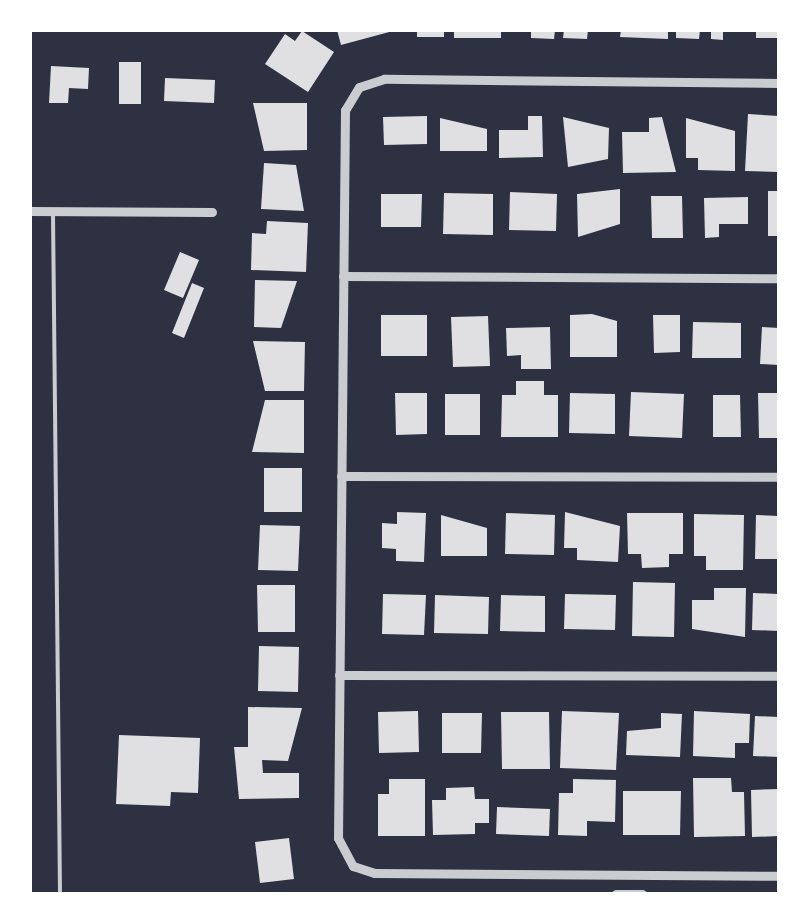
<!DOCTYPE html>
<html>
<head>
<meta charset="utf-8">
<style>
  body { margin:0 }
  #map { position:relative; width:809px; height:924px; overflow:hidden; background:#2d3142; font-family:"IBM Plex Sans",sans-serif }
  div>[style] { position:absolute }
  .building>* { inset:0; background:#e0e0e3 }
  .service>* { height:4px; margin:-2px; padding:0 2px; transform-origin:2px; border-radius:2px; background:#caccd0 }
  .minor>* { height:9px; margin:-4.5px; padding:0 4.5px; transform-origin:4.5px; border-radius:4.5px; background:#caccd0 }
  span { translate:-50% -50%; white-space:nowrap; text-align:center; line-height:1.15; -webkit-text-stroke:10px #fff; paint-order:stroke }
  .frame { position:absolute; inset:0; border:32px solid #fff; pointer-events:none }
</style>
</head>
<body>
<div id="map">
  <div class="building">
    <i style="clip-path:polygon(337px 30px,393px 30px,393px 31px,341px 45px)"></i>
    <i style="clip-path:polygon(417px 30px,444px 30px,444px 37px,417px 37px)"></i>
    <i style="clip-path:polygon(454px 30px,501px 30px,501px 38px,454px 38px)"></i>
    <i style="clip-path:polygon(531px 30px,555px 30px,554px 39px,531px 38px)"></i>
    <i style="clip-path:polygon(564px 30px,588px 30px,587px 39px,563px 38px)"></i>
    <i style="clip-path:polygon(621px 30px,668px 30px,668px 39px,620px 37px)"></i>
    <i style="clip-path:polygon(676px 30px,700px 30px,699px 39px,676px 38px)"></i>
    <i style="clip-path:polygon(711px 30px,723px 30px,723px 40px,711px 39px)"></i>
    <i style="clip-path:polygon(756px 30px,779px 30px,779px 38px,756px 38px)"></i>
    <i style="clip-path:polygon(302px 31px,334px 52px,308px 92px,265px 64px,285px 34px,295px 41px)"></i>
    <i style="clip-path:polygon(119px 62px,141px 62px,141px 104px,119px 104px)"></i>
    <i style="clip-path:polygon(51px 66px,89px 68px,88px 89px,69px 88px,68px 103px,49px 103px)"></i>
    <i style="clip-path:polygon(165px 78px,215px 80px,214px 103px,164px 101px)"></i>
    <i style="clip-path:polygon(253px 103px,307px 103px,307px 150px,264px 151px)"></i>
    <i style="clip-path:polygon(748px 114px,779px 116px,779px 172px,745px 171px)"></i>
    <i style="clip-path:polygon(427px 116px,427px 144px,384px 145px,383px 117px)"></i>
    <i style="clip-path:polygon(528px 116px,542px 116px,543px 157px,499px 158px,499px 130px,528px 130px)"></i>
    <i style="clip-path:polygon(563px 117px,609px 128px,608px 159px,568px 167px)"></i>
    <i style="clip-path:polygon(662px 117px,676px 172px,623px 173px,622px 132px,649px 132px,649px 118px)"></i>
    <i style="clip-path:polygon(440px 118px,487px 129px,487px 151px,440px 151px)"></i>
    <i style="clip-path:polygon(686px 118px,735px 131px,735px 171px,698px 170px,698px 158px,686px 158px)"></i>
    <i style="clip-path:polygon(264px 163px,296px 165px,304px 211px,261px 209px)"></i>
    <i style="clip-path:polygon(620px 189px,620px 224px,578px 237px,577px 194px)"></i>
    <i style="clip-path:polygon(768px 191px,779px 191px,779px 236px,768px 236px)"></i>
    <i style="clip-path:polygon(510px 192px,557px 194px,556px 231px,509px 230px)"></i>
    <i style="clip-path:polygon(444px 193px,493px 194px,493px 235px,443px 234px)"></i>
    <i style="clip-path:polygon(381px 194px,422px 194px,421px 227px,381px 227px)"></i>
    <i style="clip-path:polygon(651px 196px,682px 196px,683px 238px,652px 238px)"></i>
    <i style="clip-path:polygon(748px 197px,748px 224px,719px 224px,719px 237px,705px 238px,704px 198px)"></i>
    <i style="clip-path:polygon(267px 221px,308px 223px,306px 272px,251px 270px,252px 233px,266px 234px)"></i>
    <i style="clip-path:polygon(180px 252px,199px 260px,183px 298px,164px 290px)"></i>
    <i style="clip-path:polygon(255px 280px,297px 281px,281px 328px,254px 327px)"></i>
    <i style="clip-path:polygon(192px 283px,204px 288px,184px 338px,172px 333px)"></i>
    <i style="clip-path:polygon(592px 314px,617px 321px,617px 357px,570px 357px,570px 315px)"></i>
    <i style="clip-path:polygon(381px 315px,427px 315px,427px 356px,381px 356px)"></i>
    <i style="clip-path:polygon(653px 315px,680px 315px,680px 352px,654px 353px)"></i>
    <i style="clip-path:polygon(488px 316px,490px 366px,453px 367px,451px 317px)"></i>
    <i style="clip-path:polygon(693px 322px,741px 323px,741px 358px,692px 358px)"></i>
    <i style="clip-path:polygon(550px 327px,551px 369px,521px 369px,521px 355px,507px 356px,506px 328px)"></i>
    <i style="clip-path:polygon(762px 327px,779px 328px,779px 365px,760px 364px)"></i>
    <i style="clip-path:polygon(253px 341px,305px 342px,304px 391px,265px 391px)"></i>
    <i style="clip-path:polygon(516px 381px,544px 381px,544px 395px,558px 395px,558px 437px,501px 437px,502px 395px,516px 395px)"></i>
    <i style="clip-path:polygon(631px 392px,684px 394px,682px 438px,629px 436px)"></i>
    <i style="clip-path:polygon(395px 393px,427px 393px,427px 434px,396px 435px)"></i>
    <i style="clip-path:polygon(570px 393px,615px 394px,615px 434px,569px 433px)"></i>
    <i style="clip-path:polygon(758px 393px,779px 393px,779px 438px,759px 438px)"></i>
    <i style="clip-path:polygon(445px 394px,480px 394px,480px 435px,445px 435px)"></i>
    <i style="clip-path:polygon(713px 395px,740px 395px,741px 437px,713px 437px)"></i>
    <i style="clip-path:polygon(265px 400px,304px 400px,304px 453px,252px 452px)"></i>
    <i style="clip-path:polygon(264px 468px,302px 468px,302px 512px,264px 512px)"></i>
    <i style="clip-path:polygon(397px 512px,426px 513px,424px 562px,396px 561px,396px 549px,382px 548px,382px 523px,397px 524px)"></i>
    <i style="clip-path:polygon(565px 512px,620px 526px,618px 562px,577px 560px,577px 548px,564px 548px)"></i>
    <i style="clip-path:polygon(506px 513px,555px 515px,554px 555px,505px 554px)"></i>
    <i style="clip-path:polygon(627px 513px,683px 513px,683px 554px,669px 554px,669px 567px,642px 568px,641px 554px,628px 554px)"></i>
    <i style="clip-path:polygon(694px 514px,744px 515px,743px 570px,706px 570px,706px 556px,694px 556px)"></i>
    <i style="clip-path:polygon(441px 515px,487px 528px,487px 556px,441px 556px)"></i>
    <i style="clip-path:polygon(756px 515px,779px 516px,779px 559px,755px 559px)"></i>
    <i style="clip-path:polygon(260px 525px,300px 526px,298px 571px,258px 570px)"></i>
    <i style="clip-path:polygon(633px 582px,675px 583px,674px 637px,632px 636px)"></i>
    <i style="clip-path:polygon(257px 585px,295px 585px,295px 632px,258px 632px)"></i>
    <i style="clip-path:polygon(714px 588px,746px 588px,745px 637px,692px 629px,692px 600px,714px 600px)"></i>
    <i style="clip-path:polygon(753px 593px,779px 594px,779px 631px,752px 630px)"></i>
    <i style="clip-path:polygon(383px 594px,426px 595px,424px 635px,382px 634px)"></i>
    <i style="clip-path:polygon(565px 594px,616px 595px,615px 630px,564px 629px)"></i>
    <i style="clip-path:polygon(435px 595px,489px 597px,488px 634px,434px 633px)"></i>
    <i style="clip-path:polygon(501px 595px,545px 596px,545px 632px,500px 631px)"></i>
    <i style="clip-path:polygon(259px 646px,299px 647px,298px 692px,258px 691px)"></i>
    <i style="clip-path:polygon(248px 707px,302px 708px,288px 761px,262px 760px,263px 773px,299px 773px,299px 798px,239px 799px,234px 747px,248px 747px)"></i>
    <i style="clip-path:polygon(418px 711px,419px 752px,379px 753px,378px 712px)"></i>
    <i style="clip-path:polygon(562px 711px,619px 713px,616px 770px,560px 768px)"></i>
    <i style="clip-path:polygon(694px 711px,750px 714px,749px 743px,735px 743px,735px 758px,693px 756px)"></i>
    <i style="clip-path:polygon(501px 712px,549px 712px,550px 769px,502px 769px)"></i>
    <i style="clip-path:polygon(442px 713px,482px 713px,481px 753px,442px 753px)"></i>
    <i style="clip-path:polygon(661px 713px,682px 714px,680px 757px,626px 755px,627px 731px,661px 728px)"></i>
    <i style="clip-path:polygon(755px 716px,779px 717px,779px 757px,753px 756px)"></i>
    <i style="clip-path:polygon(119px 735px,200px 738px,198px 793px,171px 792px,170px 806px,116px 804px)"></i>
    <i style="clip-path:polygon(693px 778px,731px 778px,732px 792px,744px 792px,745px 836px,694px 837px)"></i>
    <i style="clip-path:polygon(389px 779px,425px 779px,425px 836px,378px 836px,378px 794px,389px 794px)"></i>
    <i style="clip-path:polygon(573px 779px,616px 780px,615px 822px,587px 821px,587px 836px,558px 835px,559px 793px,573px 793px)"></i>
    <i style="clip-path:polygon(474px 787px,475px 799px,489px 799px,489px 823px,475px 823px,475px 834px,433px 835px,432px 800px,446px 800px,446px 788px)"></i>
    <i style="clip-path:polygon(779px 789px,779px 836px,752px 837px,751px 790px)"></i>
    <i style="clip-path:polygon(623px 791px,681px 791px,680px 835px,623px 835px)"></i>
    <i style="clip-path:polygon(497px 807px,550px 809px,549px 836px,496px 834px)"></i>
    <i style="clip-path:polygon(289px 838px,294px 879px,260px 883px,255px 842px)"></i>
  </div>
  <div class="service">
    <i style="left:53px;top:214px;width:680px;rotate:89.41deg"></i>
  </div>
  <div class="minor">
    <i style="left:779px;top:83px;width:395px;rotate:-179.4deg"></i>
    <i style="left:384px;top:79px;width:26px;rotate:162deg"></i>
    <i style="left:359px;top:87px;width:27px;rotate:121deg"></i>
    <i style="left:345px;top:110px;width:728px;rotate:90.55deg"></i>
    <i style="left:338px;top:838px;width:32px;rotate:62deg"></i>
    <i style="left:353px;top:866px;width:23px;rotate:18deg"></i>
    <i style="left:375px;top:873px;width:404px;rotate:0.4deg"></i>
    <i style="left:30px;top:211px;width:182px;rotate:0.3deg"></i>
    <i style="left:343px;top:276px;width:436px;rotate:0.3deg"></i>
    <i style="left:341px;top:476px;width:438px;rotate:0.1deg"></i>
    <i style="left:339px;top:675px;width:440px;rotate:0.1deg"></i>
    <i style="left:616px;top:894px;width:26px"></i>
  </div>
  <div class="frame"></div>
</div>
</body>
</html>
